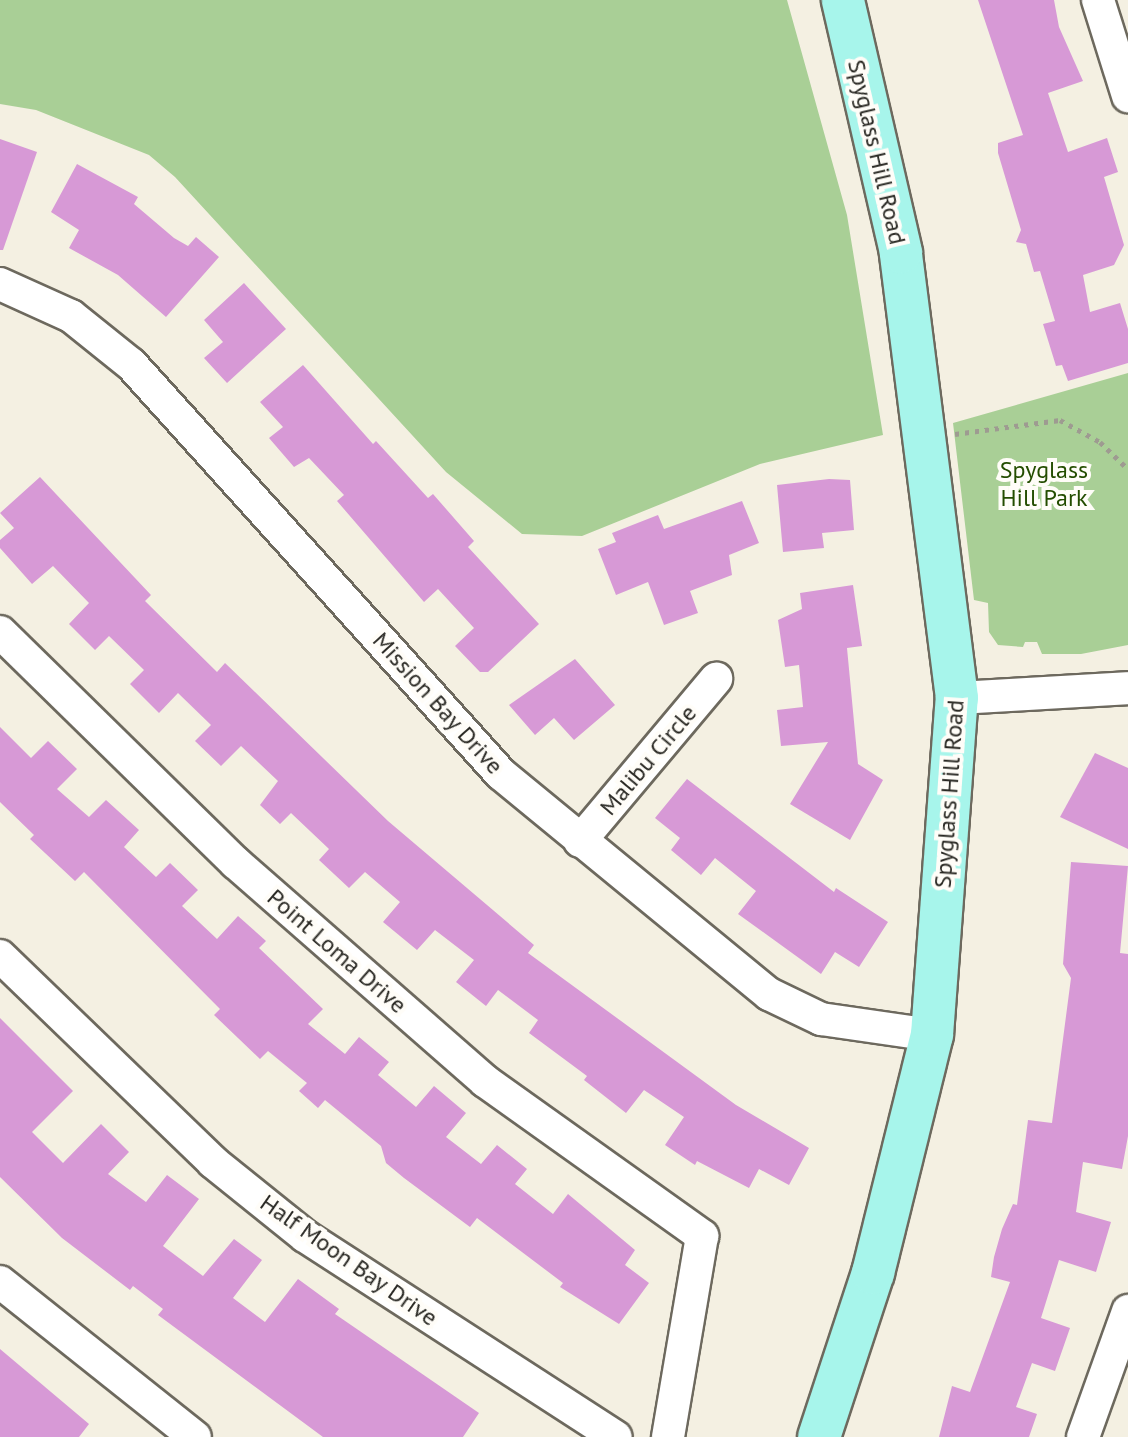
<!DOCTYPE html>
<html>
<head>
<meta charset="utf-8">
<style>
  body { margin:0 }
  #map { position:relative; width:1128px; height:1437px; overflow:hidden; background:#f4f0e2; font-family:"PT Sans",sans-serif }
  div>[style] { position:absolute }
  .green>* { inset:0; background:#a9cf96 }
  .building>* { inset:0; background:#d799d6 }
  .path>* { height:5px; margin-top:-2.5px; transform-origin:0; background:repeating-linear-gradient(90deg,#9e9b91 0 4px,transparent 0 10px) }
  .roads { filter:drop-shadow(2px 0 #6d695e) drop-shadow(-2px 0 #6d695e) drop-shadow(0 2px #6d695e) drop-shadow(0 -2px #6d695e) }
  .minor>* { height:32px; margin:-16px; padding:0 16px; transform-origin:16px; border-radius:16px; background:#fff }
  .major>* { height:42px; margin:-21px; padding:0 21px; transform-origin:21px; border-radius:21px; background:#a7f5eb }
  span { translate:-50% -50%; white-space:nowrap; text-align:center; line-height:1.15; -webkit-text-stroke:8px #fffdf8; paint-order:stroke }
  .street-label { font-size:24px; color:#272621 }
  .park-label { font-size:24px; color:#244d00 }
</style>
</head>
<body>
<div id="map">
  <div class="green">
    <i style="clip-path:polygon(0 0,787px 0,847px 215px,883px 435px,760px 464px,582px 536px,522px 534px,446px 472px,175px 177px,149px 155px,36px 110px,0 104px)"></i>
    <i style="clip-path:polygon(1128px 373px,1128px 645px,1081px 654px,1042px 654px,1037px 642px,1025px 642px,1023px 647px,998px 645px,989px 632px,988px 603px,974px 600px,953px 423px)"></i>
  </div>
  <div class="building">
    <i style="clip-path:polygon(978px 0,1054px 0,1059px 27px,1083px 81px,1048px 93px,1068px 152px,1107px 138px,1118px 172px,1104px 177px,1124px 245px,1114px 265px,1083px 275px,1090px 312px,1120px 303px,1128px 329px,1128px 363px,1068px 381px,1062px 365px,1056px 366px,1043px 324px,1055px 321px,1040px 271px,1034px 272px,1026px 244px,1016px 242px,1021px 230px,998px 153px,998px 143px,1023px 135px)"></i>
    <i style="clip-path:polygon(0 139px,37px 152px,3px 250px,0 250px)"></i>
    <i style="clip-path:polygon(77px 164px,138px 197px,134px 204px,174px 238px,188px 246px,196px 237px,219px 257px,166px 317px,118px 275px,69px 248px,79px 230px,51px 212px)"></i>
    <i style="clip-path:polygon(244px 283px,286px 329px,227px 383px,204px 358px,223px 342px,204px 320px)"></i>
    <i style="clip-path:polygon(303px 365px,373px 444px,376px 441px,428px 498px,433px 494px,474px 541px,468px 547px,539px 624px,488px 672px,480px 672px,455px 646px,474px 628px,438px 589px,424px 602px,337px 501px,344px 495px,309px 458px,294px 467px,269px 438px,283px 427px,260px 402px)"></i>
    <i style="clip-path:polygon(40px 477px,151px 595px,145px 601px,217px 672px,225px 663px,388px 821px,534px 945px,528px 953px,736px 1105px,809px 1148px,789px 1185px,759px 1169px,749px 1188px,697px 1161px,695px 1165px,665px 1145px,684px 1117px,644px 1090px,626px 1113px,584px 1080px,587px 1076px,529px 1033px,538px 1020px,498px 990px,486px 1006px,456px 982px,474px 960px,435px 930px,417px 950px,383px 922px,400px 902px,365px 872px,349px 888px,319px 860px,329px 849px,291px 813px,280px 824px,260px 805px,278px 781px,241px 746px,221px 766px,195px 741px,211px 725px,178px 693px,159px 713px,130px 684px,144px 670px,109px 636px,95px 650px,69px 624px,89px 603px,53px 566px,32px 584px,0 548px,0 540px,14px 528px,0 513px)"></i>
    <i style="clip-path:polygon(829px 479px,850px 480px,854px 530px,822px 533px,824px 548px,783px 552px,777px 485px)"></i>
    <i style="clip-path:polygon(742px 501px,759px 543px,729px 555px,732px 575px,690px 591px,698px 613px,664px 625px,648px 582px,616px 595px,598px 549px,616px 542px,612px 533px,658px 515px,664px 529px)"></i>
    <i style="clip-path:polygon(853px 585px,862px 646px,847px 648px,858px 764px,883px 780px,850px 840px,790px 804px,828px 742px,781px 746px,777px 710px,803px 707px,799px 665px,785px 667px,778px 620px,802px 609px,800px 593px)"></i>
    <i style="clip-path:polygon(575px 659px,615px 705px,574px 740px,554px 718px,535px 735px,509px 705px)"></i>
    <i style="clip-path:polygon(0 727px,31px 758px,48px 741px,77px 769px,57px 789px,89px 817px,106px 800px,139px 830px,124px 847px,156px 877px,170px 863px,198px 890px,182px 906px,217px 939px,238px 916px,266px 941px,259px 948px,323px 1009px,308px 1024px,345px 1054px,359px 1037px,389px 1062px,378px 1075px,416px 1107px,434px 1086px,466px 1113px,446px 1137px,481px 1164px,497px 1145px,527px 1169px,515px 1184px,553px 1214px,568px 1194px,635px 1250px,625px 1265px,649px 1283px,619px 1324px,560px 1287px,563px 1283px,477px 1218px,470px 1227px,404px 1178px,386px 1163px,381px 1146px,325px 1100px,318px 1108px,299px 1091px,307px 1083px,268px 1051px,260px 1059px,214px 1015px,220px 1009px,84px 872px,75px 881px,30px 839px,34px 835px,0 802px)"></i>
    <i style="clip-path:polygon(1095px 753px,1128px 768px,1128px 849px,1060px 817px)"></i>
    <i style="clip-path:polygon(687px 779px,834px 892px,836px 888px,888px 922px,859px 967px,835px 952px,821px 974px,738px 914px,756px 891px,715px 858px,701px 875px,671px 850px,680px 838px,655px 818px)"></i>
    <i style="clip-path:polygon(1071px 862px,1128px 866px,1120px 953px,1128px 954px,1128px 1136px,1122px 1169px,1083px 1162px,1076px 1212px,1111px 1222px,1096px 1272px,1059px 1260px,1041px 1318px,1070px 1328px,1055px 1371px,1032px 1363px,1016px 1407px,1037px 1414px,1029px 1437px,939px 1437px,952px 1386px,970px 1392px,1010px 1282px,991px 1277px,994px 1257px,1002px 1229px,1013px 1204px,1017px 1205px,1028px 1120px,1052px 1123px,1071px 978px,1063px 964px)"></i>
    <i style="clip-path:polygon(0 1018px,73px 1091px,32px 1132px,63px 1163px,101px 1124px,129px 1152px,108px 1174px,146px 1202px,167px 1175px,199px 1199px,163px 1246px,203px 1276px,234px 1239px,262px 1260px,233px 1298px,265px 1322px,298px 1279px,339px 1309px,335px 1314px,479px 1413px,463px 1437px,323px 1437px,158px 1315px,163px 1309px,133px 1286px,130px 1290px,62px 1238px,0 1177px)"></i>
    <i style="clip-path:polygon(0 1349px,89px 1424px,79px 1437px,0 1437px)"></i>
  </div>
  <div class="path">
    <i style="left:955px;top:434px;width:106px;rotate:-7.6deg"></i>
    <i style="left:1060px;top:420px;width:46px;rotate:28.8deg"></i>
    <i style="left:1100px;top:442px;width:39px;rotate:44deg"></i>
  </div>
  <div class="roads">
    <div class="minor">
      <i style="left:1098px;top:0;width:101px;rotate:72.6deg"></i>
      <i style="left:0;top:284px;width:78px;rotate:24.3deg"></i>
      <i style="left:71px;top:316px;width:77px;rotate:38.7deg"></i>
      <i style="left:131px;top:364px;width:552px;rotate:47.94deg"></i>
      <i style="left:501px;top:774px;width:347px;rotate:39.4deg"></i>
      <i style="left:769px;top:994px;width:58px;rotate:25.7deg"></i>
      <i style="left:821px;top:1019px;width:112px;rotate:8.2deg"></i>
      <i style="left:0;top:632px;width:330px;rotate:44.4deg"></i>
      <i style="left:236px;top:863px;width:331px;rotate:41.2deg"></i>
      <i style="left:485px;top:1081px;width:267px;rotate:35.5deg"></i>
      <i style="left:702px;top:1236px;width:204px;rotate:99.6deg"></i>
      <i style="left:957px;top:698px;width:171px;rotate:-3.3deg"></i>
      <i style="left:580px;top:841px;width:212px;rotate:-50deg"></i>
      <i style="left:0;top:956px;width:296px;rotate:44deg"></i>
      <i style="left:213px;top:1162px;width:118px;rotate:38.8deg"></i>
      <i style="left:305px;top:1236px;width:370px;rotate:32.9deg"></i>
      <i style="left:0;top:1282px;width:249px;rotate:38.5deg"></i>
      <i style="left:1083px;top:1437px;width:134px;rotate:-70.3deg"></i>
    </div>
    <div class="major">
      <i style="left:819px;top:1437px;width:173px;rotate:-71.8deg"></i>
      <i style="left:873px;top:1273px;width:245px;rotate:-76.1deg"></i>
      <i style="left:932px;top:1035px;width:338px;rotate:-85.8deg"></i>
      <i style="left:957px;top:698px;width:450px;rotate:-97.2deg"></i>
      <i style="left:901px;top:252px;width:259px;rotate:-103deg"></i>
    </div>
  </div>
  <div class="street-label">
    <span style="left:877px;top:152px;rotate:77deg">Spyglass Hill Road</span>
    <span style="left:438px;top:703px;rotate:48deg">Mission Bay Drive</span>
    <span style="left:648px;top:760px;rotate:-50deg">Malibu Circle</span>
    <span style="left:949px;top:794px;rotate:-86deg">Spyglass Hill Road</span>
    <span style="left:337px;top:951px;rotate:41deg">Point Loma Drive</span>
    <span style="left:349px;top:1260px;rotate:35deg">Half Moon Bay Drive</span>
  </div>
  <div class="park-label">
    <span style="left:1044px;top:484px">Spyglass<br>Hill Park</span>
  </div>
</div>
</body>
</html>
